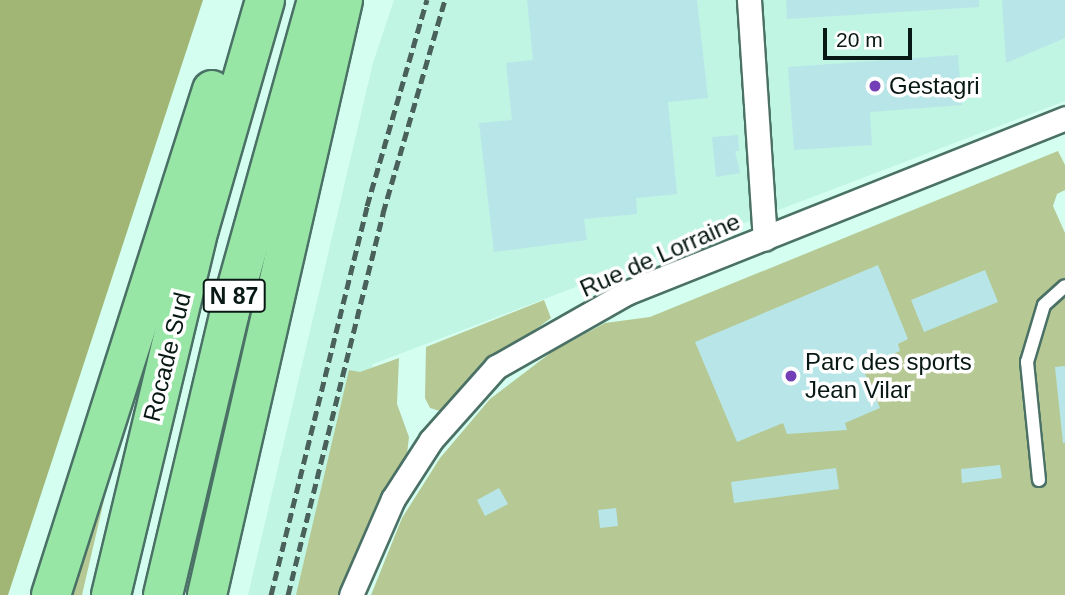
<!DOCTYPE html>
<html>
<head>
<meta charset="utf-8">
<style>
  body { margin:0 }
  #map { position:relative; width:1065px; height:595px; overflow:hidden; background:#d3fef0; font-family:Arial,sans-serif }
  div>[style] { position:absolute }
  .built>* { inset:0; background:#c0f4e3 }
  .green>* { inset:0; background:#b6c893 }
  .forest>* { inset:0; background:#a1b675 }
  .building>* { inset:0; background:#b8e6e8 }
  .roads { filter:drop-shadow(2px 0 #4b7166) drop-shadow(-2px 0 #4b7166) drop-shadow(0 2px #4b7166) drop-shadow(0 -2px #4b7166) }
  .service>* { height:12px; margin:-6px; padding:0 6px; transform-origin:6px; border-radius:6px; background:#fff }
  .minor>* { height:23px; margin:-11.5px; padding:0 11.5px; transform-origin:11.5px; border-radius:11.5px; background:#fff }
  .trunk>* { height:38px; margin:-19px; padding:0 19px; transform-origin:19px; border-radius:19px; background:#98e6a6 }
  .rail>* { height:5px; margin-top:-2.5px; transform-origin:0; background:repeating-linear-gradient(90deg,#49615a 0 10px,transparent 0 15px) }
  .dots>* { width:19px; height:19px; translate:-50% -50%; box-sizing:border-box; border:4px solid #fff; border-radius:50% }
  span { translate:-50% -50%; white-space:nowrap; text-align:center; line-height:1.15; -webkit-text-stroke:7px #fff; paint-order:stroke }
  .shield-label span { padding:2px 5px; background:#fff; border:2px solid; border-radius:5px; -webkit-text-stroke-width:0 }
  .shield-label { font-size:23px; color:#081814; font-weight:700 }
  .poi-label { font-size:24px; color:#081814 }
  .left { translate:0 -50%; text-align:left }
  .street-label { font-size:24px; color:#081814 }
  .scale { position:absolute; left:823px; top:28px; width:89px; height:32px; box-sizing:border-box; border:4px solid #081814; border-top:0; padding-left:9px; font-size:21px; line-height:24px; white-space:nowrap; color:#081814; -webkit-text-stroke:5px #fff; paint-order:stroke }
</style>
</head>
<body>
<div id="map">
  <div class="built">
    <i style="clip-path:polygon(394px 0,1065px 0,1065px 101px,373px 364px,319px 595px,248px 595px,373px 63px)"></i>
  </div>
  <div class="green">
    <i style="clip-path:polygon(1058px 151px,1065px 165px,1065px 190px,1057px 194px,1053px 206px,1065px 233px,1065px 595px,371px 595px,402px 518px,440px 458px,490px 399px,553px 351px,605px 323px,650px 317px)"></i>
    <i style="clip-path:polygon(544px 300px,551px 318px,483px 368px,440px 411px,430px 408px,425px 398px,426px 347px)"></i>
    <i style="clip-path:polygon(399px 358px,397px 404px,409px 437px,407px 454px,375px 507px,341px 595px,296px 595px,349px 370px,360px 372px)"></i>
    <i style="clip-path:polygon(121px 427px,82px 595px,63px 595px)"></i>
  </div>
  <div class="forest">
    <i style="clip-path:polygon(0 0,203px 0,8px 595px,0 595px)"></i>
  </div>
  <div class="building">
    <i style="clip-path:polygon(527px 0,697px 0,708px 98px,668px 102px,677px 194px,636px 198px,637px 214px,584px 219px,587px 240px,494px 252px,479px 123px,512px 120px,506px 63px,533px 60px)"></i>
    <i style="clip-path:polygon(786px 0,979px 0,979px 7px,787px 19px)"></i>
    <i style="clip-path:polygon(1002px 0,1065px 0,1065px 38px,1006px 63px)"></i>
    <i style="clip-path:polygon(958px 55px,962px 105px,870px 112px,872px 145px,794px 150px,788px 67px)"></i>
    <i style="clip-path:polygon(738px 135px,739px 151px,735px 151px,740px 173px,716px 177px,712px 137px)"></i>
    <i style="clip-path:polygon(878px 265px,908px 339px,898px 344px,900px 351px,862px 367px,880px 408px,845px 423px,847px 430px,787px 434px,783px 423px,737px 442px,695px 342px)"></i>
    <i style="clip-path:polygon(985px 270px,998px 302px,924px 332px,911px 300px)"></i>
    <i style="clip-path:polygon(1065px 366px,1065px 443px,1063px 443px,1055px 367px)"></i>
    <i style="clip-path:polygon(1000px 465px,1002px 478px,962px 483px,961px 469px)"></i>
    <i style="clip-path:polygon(836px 468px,839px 489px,734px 503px,731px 482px)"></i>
    <i style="clip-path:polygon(499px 488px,508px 504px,485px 516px,477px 500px)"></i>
    <i style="clip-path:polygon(616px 508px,618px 526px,600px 528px,598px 510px)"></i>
  </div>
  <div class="roads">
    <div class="service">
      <i style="left:1039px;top:480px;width:119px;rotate:-95.8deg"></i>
      <i style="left:1027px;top:362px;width:59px;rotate:-73.4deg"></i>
      <i style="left:1044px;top:305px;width:28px;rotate:-42deg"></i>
    </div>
    <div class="minor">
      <i style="left:749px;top:0;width:239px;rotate:86.2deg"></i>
      <i style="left:351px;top:595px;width:105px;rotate:-66.4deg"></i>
      <i style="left:393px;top:499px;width:70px;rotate:-57.2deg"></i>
      <i style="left:431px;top:440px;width:98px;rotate:-48.3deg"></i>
      <i style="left:496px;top:367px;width:150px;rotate:-29.6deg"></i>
      <i style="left:626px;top:293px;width:473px;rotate:-21.7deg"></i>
    </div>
    <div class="trunk">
      <i style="left:51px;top:595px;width:530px;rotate:-72.32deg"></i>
      <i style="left:111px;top:595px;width:376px;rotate:-76.5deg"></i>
      <i style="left:199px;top:229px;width:238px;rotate:-73.9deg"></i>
      <i style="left:163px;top:595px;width:288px;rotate:-76.7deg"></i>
      <i style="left:229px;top:315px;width:327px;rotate:-74.4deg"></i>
      <i style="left:207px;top:595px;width:610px;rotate:-77.12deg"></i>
    </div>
  </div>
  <div class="rail">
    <i style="left:271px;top:595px;width:401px;rotate:-76.1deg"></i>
    <i style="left:367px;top:206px;width:215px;rotate:-73.8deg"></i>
    <i style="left:288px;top:595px;width:394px;rotate:-76deg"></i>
    <i style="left:383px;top:213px;width:222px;rotate:-73.8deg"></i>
  </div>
  <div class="dots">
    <i style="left:875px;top:86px;background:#743fb6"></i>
    <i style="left:791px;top:376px;background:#743fb6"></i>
  </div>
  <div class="shield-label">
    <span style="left:234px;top:296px">N 87</span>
  </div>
  <div class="poi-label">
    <span class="left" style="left:889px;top:86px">Gestagri</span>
    <span class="left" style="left:805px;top:376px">Parc des sports<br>Jean Vilar</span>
  </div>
  <div class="street-label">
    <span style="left:660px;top:255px;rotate:-24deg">Rue de Lorraine</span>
    <span style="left:167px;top:357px;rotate:-76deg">Rocade Sud</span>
  </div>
  <div class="scale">20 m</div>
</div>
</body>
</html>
